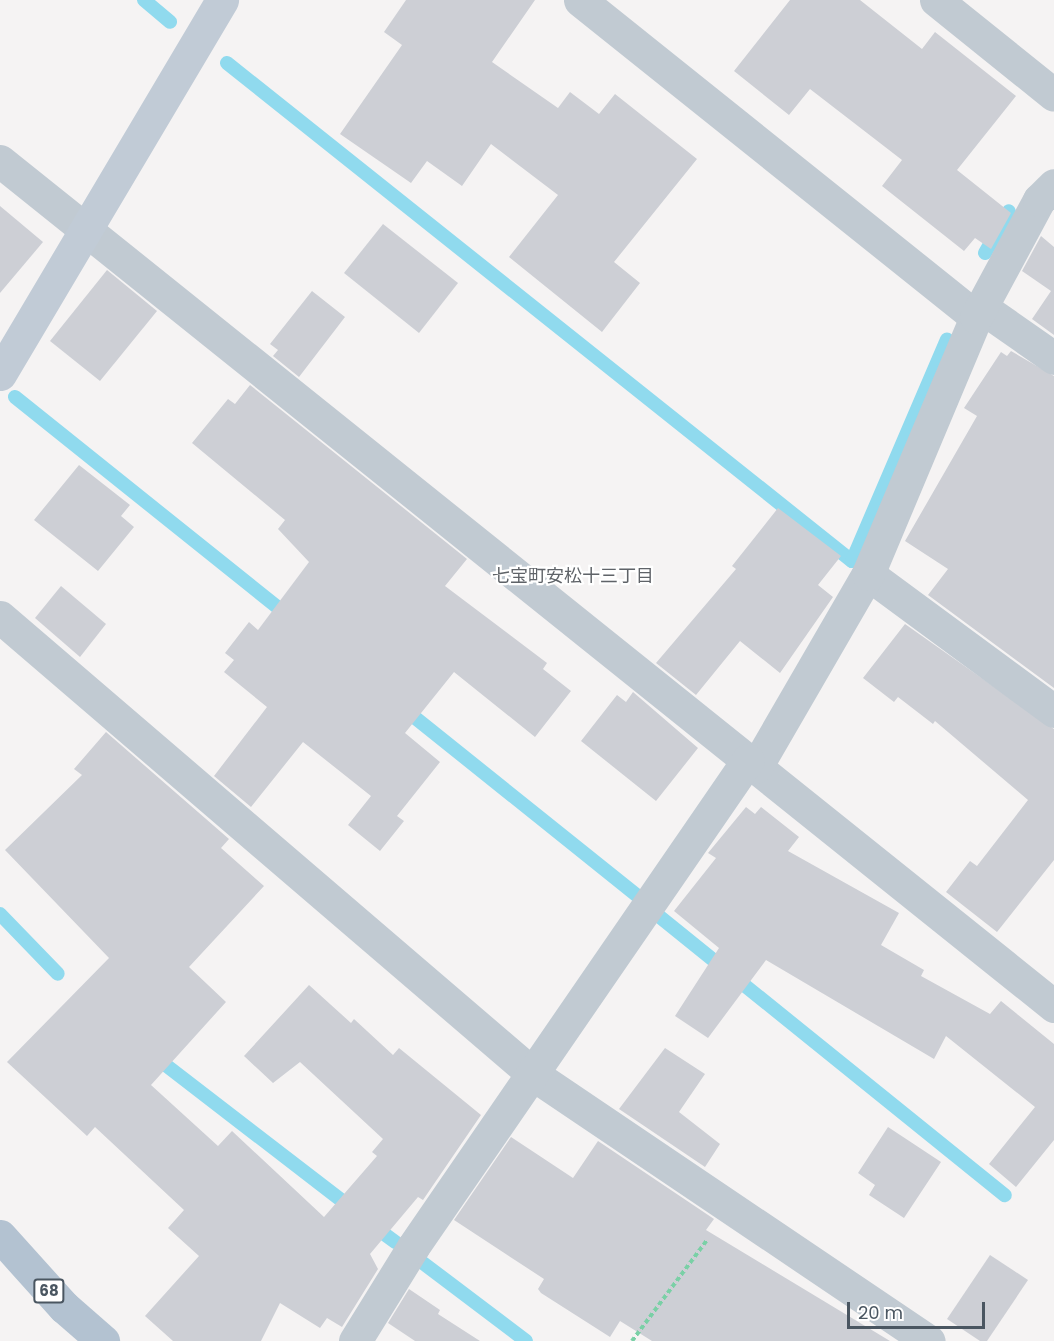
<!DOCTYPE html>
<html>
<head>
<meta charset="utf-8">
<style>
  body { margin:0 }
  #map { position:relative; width:1054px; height:1341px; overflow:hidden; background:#f5f3f3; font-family:Poppins,"Noto Sans JP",sans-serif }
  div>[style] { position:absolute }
  .stream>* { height:14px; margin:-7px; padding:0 7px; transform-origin:7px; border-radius:7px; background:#90daee }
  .building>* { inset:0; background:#cdcfd5 }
  .path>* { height:4px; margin-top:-2px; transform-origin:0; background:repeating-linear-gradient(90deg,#7ad0a6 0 4.5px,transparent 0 7.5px) }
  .street>* { height:33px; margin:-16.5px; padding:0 16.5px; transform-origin:16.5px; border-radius:16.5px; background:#c1cad2 }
  .secondary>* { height:33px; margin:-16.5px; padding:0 16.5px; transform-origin:16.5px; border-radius:16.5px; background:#c1cbd6 }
  .primary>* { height:33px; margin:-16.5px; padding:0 16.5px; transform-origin:16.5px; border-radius:16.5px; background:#b3c2d1 }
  span { translate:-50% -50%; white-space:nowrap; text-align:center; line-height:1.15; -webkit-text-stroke:4.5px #fff; paint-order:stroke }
  .shield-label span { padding:2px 4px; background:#fff; border:2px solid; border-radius:4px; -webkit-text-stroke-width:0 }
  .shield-label { font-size:15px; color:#4a5661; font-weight:700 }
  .neighbourhood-label { font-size:18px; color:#5f6368 }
  .scale { position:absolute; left:847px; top:1302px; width:138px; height:27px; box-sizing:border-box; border:3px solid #4a5661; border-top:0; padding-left:8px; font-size:18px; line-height:21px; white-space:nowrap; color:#4a5661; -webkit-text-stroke:4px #fff; paint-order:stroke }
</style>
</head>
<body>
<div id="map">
  <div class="stream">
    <i style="left:144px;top:0;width:34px;rotate:40deg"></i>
    <i style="left:227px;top:63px;width:799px;rotate:38.55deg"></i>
    <i style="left:852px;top:561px;width:241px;rotate:-66.8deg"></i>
    <i style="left:985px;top:253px;width:48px;rotate:-60.3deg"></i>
    <i style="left:15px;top:397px;width:352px;rotate:38.7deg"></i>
    <i style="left:403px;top:708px;width:301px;rotate:38.7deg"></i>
    <i style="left:0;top:914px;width:83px;rotate:46deg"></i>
    <i style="left:660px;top:917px;width:443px;rotate:38.9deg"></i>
    <i style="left:154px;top:1056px;width:251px;rotate:37.6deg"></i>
    <i style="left:372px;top:1225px;width:29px;rotate:36deg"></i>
    <i style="left:423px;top:1263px;width:129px;rotate:37.1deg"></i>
  </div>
  <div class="building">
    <i style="clip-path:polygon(406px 0,535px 0,492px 62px,558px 108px,570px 92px,599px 114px,615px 94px,697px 159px,614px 262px,640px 283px,602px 332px,509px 257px,558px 195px,491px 144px,462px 186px,427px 161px,411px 183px,340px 134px,402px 45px,384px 32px)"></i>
    <i style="clip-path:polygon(790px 0,860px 0,922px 49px,935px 32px,1016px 96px,957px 170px,1011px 213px,991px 249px,975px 238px,964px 251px,882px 186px,902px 160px,810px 89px,789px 115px,734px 71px)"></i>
    <i style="clip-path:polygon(0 206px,43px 242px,0 293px)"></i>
    <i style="clip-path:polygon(383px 224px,458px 283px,419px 333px,344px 273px)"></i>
    <i style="clip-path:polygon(1041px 236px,1054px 247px,1054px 335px,1032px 319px,1051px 291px,1022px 271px)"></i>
    <i style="clip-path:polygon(107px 270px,157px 311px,100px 381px,50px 341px)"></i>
    <i style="clip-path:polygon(312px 291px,345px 317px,299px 377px,273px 356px,278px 350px,270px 344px)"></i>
    <i style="clip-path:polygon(1011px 351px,1054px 376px,1054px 688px,928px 595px,948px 569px,905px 541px,977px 416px,964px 408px,1001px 352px,1007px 356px)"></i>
    <i style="clip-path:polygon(250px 385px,467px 559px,445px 586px,547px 663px,543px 669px,571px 691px,535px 737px,454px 672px,405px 733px,440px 762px,397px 816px,404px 821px,380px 851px,348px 825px,371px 796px,303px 742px,251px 807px,214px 776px,267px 707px,224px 672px,234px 660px,225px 653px,249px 622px,258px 630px,309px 562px,278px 529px,285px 520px,192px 443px,228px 399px,235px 404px)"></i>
    <i style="clip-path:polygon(79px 465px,130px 505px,121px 516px,134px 527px,98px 571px,34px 520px)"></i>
    <i style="clip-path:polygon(778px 508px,841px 556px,818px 585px,833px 597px,780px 673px,740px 641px,696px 695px,656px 663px,736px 569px,732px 566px)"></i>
    <i style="clip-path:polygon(61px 586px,106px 624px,80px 657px,35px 618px)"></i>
    <i style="clip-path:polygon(905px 624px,1054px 729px,1054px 860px,997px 932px,946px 892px,970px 861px,977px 866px,1028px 800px,935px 721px,933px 724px,898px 697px,894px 702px,863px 678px)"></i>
    <i style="clip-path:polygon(633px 692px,698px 748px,656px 801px,581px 741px,617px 695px,626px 702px)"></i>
    <i style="clip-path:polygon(106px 732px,229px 839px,221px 848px,264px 886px,189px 967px,226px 1002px,151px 1085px,218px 1146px,232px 1131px,324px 1217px,377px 1156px,372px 1152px,383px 1139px,300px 1062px,273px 1083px,244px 1056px,309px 985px,351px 1023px,354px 1019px,393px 1055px,399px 1048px,481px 1115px,423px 1200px,418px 1197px,370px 1254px,378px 1269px,342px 1327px,327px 1318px,320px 1328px,280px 1303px,261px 1341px,173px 1341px,145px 1316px,199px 1256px,168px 1228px,184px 1210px,95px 1127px,87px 1136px,7px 1062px,109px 958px,5px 850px,82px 775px,74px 769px)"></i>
    <i style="clip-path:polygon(746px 807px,755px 814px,761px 807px,799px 837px,788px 851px,899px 913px,881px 945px,924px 970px,921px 976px,990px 1014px,1001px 1001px,1054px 1044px,1054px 1140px,1016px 1187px,989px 1164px,1035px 1107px,946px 1036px,934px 1059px,766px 960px,708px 1038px,675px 1016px,719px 948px,674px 911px,716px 858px,708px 853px)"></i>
    <i style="clip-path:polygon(665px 1048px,705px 1074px,679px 1112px,720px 1144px,705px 1167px,619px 1109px)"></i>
    <i style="clip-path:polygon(888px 1127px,941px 1162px,904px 1218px,869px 1195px,875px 1185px,858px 1173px)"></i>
    <i style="clip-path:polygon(511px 1137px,573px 1178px,598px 1141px,714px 1219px,706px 1230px,890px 1341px,652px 1341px,620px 1321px,610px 1337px,541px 1293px,538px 1289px,544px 1279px,454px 1220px)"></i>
    <i style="clip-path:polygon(990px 1255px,1028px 1280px,987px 1341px,980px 1341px,947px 1319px)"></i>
    <i style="clip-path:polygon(409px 1289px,440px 1310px,438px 1314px,480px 1341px,415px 1341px,388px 1323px)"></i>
  </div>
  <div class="path">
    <i style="left:632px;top:1341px;width:126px;rotate:-53.4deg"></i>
  </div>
  <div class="street">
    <i style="left:580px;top:0;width:507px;rotate:38.68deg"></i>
    <i style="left:936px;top:0;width:151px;rotate:38.8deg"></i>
    <i style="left:0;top:161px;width:1351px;rotate:38.72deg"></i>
    <i style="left:981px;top:307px;width:89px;rotate:34.9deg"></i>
    <i style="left:868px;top:574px;width:231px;rotate:36.4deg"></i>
    <i style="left:0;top:617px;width:704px;rotate:40.62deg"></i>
    <i style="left:534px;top:1075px;width:476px;rotate:34deg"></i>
    <i style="left:756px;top:767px;width:223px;rotate:-59.9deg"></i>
    <i style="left:868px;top:574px;width:279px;rotate:-67.2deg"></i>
    <i style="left:976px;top:317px;width:133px;rotate:-61.7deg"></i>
    <i style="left:1039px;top:200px;width:21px;rotate:-45deg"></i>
    <i style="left:355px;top:1341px;width:110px;rotate:-58.3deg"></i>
    <i style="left:413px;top:1247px;width:591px;rotate:-55.48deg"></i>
  </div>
  <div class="secondary">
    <i style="left:0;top:374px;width:435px;rotate:-59.3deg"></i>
  </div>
  <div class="primary">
    <i style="left:0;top:1236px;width:96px;rotate:48deg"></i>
    <i style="left:64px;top:1307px;width:52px;rotate:41.1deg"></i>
  </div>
  <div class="shield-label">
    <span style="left:49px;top:1291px">68</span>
  </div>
  <div class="neighbourhood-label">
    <span style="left:573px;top:576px">七宝町安松十三丁目</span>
  </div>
  <div class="scale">20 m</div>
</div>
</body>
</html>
